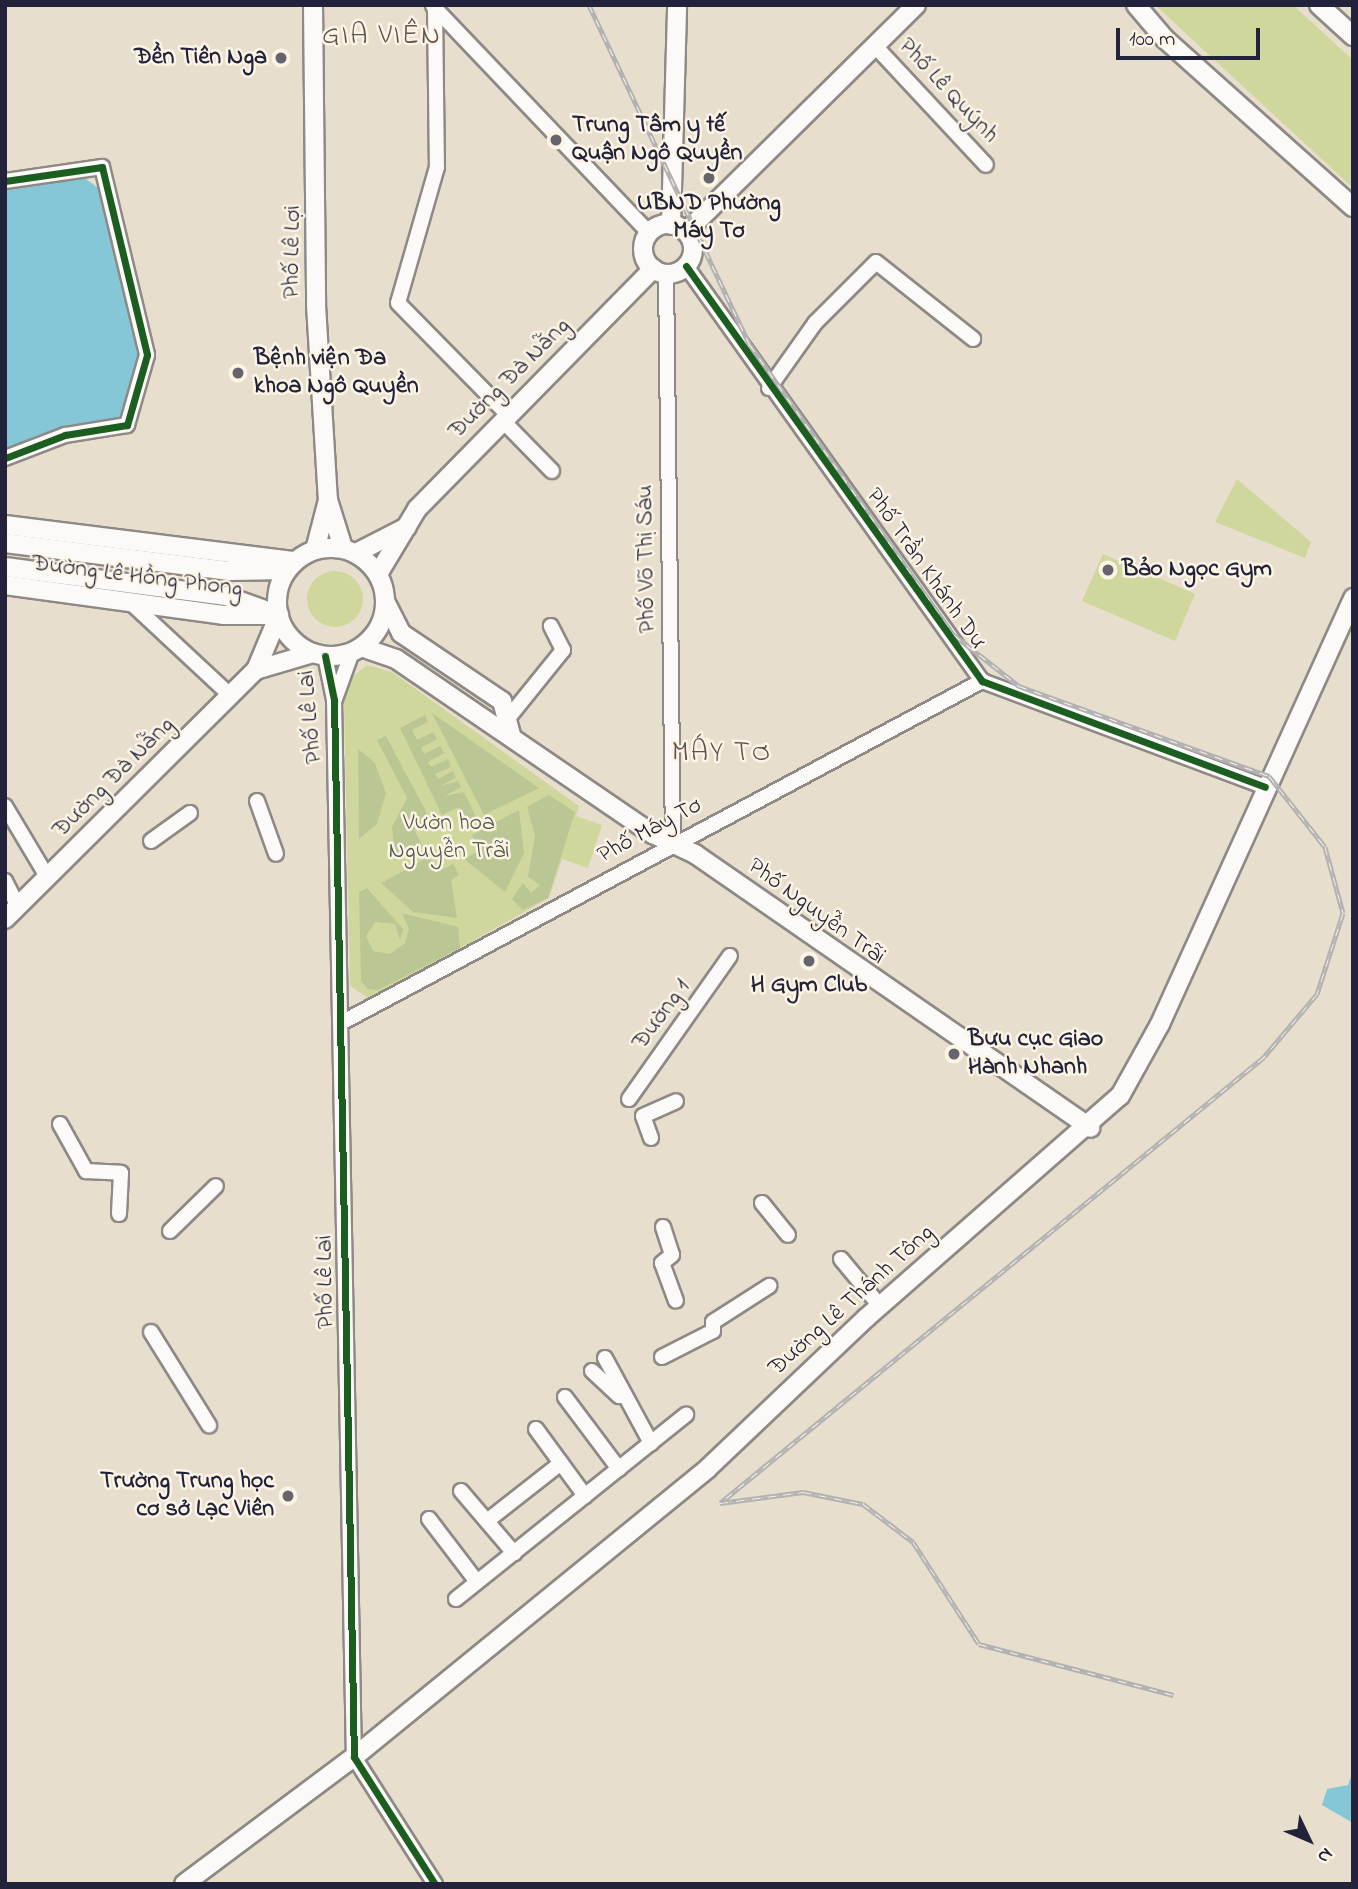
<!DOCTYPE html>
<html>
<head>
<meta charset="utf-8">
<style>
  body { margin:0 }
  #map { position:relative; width:1358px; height:1889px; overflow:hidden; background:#e8dece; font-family:"Indie Flower",sans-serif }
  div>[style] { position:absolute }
  .green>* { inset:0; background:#d0d79d }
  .round { border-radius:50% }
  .forest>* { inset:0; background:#bbc695 }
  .water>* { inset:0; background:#85c7d6 }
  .roads { filter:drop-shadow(2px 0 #8e8985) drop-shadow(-2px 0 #8e8985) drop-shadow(0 2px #8e8985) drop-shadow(0 -2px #8e8985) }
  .minor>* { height:14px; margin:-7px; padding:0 7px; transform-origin:7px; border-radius:7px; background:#fcfaf8 }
  .major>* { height:18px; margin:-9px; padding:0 9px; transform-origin:9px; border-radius:9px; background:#fcfaf8 }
  .major>.ring { margin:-9px; padding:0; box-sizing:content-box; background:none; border:18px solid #fcfaf8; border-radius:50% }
  .rail>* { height:5px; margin-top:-2.5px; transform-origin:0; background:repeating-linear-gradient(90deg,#fcf5e5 0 8px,#b3b2b3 0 16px); box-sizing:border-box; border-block:2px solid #b3b2b3 }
  .cycleway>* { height:7px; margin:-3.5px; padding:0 3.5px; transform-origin:3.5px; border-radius:3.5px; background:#1b5e20 }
  .dots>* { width:19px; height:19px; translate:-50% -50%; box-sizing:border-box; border:4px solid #fcf5e5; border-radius:50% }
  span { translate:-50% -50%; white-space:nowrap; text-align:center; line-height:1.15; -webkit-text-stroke:5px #fcf5e5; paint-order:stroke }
  .poi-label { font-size:24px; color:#22223b; font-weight:700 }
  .right { translate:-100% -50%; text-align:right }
  .left { translate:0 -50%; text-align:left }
  .street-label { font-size:24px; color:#22223b }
  .park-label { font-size:24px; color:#50574c }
  .quarter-label { font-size:28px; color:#605250; letter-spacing:2px }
  .frame { position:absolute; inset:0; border:7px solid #22223b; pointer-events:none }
  .north { position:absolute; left:1274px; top:1805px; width:70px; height:70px; -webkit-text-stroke:5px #fcf5e5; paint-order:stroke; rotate:134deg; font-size:19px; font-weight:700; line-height:28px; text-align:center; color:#22223b }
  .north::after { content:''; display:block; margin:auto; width:24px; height:32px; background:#22223b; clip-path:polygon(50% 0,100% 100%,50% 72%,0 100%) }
  .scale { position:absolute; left:1116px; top:28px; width:144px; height:32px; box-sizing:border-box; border:4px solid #22223b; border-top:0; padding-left:9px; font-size:21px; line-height:24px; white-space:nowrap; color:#22223b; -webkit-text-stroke:5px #fcf5e5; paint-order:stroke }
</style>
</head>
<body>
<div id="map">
  <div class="green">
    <i style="clip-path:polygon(1155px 5px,1293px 5px,1353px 60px,1353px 188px)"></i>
    <i style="clip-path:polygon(1237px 479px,1311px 542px,1305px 558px,1215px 522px)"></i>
    <i style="clip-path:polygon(1103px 554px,1195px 594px,1175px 641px,1082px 601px)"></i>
    <i class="round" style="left:307px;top:571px;width:56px;height:56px"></i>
    <i style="clip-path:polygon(367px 665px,392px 672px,579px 806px,576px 816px,602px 825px,588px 868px,562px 859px,549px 898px,370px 999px,350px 986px,344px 701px,351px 678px)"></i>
  </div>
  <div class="forest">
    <i style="clip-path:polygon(432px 713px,539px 788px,484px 815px)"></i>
    <i style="clip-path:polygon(425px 715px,428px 722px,412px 730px,417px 740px,433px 732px,437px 739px,421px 748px,424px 754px,440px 746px,444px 753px,428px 762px,431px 767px,448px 759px,451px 767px,435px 774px,438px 779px,453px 771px,456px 778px,440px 786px,458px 781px,461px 787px,445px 796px,464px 792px,477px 819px,467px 824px,459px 807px,442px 815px,400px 728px)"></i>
    <i style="clip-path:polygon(386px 736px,431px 821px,414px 830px,423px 846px,395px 861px,392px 827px,407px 798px,377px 740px)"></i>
    <i style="clip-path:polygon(358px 749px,375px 763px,386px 793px,377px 824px,359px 839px)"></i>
    <i style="clip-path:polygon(549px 795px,575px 812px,548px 898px,523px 910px,512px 899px,523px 883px,531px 893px,540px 885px,528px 877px,535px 836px,527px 807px)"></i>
    <i style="clip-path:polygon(519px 810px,524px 853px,505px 892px,464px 859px,480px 850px,472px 835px)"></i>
    <i style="clip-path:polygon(429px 857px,437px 872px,453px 864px,459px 875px,451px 880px,457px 918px,413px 912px,381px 883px)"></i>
    <i style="clip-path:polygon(367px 888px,403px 929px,400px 940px,395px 924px,375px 922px,366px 936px,373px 951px,390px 954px,405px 943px,409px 929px,402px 913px,458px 927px,460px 948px,378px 990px,368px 989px,361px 981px,359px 892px)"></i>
  </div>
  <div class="water">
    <i style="clip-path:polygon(79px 174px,101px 190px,142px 359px,124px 419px,62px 428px,5px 453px,5px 190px)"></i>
    <i style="clip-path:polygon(1353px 1771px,1353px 1823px,1322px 1805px,1327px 1789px,1348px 1785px)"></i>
  </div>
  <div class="roads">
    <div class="minor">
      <i style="left:433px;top:6px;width:313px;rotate:46.4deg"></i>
      <i style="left:435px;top:8px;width:159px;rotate:89.3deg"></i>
      <i style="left:437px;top:167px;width:141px;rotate:106deg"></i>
      <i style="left:398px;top:303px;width:157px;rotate:45.5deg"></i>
      <i style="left:876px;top:47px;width:161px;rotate:47deg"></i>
      <i style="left:5px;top:181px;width:98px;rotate:-8.2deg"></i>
      <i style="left:102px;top:167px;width:193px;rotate:76.5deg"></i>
      <i style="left:147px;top:355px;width:73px;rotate:105.9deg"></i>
      <i style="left:127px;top:425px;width:63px;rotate:170.8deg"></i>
      <i style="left:65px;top:435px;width:64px;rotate:159deg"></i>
      <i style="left:686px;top:266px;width:510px;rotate:54.5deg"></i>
      <i style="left:982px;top:681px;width:302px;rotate:20.5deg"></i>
      <i style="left:666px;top:273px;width:571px;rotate:89.3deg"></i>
      <i style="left:769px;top:388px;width:80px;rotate:-54.7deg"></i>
      <i style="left:815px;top:323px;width:86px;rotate:-45deg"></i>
      <i style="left:876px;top:262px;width:124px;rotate:38.4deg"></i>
      <i style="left:503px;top:421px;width:70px;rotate:45.6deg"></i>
      <i style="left:131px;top:603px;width:137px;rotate:42.9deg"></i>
      <i style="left:325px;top:656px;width:45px;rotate:78.4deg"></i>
      <i style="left:334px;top:700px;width:1057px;rotate:88.92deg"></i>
      <i style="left:354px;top:1757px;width:151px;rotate:57.5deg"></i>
      <i style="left:335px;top:699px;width:50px;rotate:-70.1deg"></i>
      <i style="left:509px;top:717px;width:86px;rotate:-51.1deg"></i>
      <i style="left:563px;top:650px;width:27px;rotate:-117deg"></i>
      <i style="left:257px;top:801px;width:56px;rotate:70.3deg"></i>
      <i style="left:5px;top:806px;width:84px;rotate:59.2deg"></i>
      <i style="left:151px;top:841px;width:48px;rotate:-35.7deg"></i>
      <i style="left:5px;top:881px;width:29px;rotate:63deg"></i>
      <i style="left:341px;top:1023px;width:727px;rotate:-28.08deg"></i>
      <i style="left:629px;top:1099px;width:175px;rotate:-54.8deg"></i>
      <i style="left:60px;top:1124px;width:54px;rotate:61deg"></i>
      <i style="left:86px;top:1171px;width:35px;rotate:3deg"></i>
      <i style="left:121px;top:1173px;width:41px;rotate:92.8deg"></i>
      <i style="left:651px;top:1138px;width:23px;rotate:-110deg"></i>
      <i style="left:643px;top:1116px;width:36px;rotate:-24deg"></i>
      <i style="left:762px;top:1203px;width:41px;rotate:50.9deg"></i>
      <i style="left:663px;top:1227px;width:29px;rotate:72deg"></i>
      <i style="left:672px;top:1255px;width:13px;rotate:141deg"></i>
      <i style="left:662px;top:1263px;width:40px;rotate:69.8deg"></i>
      <i style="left:170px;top:1231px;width:64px;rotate:-44.4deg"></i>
      <i style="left:841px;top:1259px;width:61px;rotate:50.3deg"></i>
      <i style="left:151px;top:1332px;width:110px;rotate:58.1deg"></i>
      <i style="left:662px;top:1357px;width:57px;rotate:-27deg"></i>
      <i style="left:713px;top:1331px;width:9px;rotate:-90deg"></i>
      <i style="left:713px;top:1322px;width:67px;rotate:-32.7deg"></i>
      <i style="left:605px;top:1358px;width:97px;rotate:61.6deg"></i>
      <i style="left:592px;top:1371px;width:37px;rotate:43deg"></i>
      <i style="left:565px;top:1397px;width:90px;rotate:53.1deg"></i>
      <i style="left:536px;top:1429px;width:83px;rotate:53.8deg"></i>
      <i style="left:461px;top:1491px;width:82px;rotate:49.5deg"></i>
      <i style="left:429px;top:1519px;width:79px;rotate:52.7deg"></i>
      <i style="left:487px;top:1521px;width:94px;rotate:-38.1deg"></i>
      <i style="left:456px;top:1599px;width:295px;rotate:-38.7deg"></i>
    </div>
    <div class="major">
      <i style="left:313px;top:5px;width:300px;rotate:89.4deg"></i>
      <i style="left:316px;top:305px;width:195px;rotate:86.5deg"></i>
      <i style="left:328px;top:500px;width:50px;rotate:72.6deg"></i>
      <i style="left:1136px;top:5px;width:45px;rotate:49.5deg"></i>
      <i style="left:1165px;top:39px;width:252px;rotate:41.8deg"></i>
      <i style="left:1319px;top:5px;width:46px;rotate:42.4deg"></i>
      <i class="ring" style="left:643px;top:224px;width:32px;height:32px"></i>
      <i style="left:671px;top:225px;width:220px;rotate:-88.4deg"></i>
      <i style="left:686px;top:232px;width:323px;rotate:-44.6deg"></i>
      <i style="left:5px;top:525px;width:292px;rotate:7.1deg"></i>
      <i style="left:5px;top:543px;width:227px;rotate:7.1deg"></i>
      <i style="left:230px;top:571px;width:57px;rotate:-1deg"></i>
      <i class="ring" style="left:277px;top:548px;width:90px;height:90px"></i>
      <i style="left:315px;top:550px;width:52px;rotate:-75.4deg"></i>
      <i style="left:356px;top:553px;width:57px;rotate:-27deg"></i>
      <i style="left:5px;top:567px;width:223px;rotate:7.5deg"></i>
      <i style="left:226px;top:596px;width:56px;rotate:19.7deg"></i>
      <i style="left:378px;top:574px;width:76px;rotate:-59deg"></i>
      <i style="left:417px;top:509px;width:337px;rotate:-45.5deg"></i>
      <i style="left:5px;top:585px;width:220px;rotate:7.8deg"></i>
      <i style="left:223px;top:615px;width:43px"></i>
      <i style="left:386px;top:603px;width:34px;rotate:63deg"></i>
      <i style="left:401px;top:633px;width:122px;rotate:34deg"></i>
      <i style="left:502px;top:701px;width:38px;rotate:75deg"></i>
      <i style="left:361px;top:647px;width:37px;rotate:19deg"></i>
      <i style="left:396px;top:659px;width:311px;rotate:34.3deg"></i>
      <i style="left:653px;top:834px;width:47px;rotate:25.5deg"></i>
      <i style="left:695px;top:854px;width:481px;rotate:34.7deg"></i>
      <i style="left:256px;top:670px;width:59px;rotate:-16.6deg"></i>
      <i style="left:5px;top:919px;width:354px;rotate:-44.8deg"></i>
      <i style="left:256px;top:670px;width:60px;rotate:-67.3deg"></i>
      <i style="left:184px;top:1884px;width:212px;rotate:-36.8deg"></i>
      <i style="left:354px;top:1757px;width:457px;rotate:-39.2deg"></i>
      <i style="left:708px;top:1468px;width:218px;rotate:-43.5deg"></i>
      <i style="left:866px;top:1318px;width:337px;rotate:-41.2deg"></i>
      <i style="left:1120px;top:1096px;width:82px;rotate:-60.9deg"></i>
      <i style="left:1160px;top:1024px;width:468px;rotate:-65.6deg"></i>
    </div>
  </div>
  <div class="rail">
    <i style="left:589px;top:5px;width:376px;rotate:64.7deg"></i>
    <i style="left:750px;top:345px;width:355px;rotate:54.9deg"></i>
    <i style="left:954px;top:635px;width:83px;rotate:38.1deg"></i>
    <i style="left:1019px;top:686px;width:266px;rotate:19.8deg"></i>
    <i style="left:1269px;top:776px;width:90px;rotate:51.7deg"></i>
    <i style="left:1325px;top:847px;width:68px;rotate:74.7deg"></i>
    <i style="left:1343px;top:913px;width:85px;rotate:107.8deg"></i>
    <i style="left:1317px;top:994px;width:82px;rotate:130.1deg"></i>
    <i style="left:1264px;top:1057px;width:703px;rotate:140.65deg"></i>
    <i style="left:720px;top:1503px;width:84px;rotate:-7.5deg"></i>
    <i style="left:803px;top:1492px;width:61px;rotate:11.3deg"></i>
    <i style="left:863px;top:1504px;width:63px;rotate:37.2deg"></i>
    <i style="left:913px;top:1542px;width:121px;rotate:57.1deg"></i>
    <i style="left:979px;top:1644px;width:201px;rotate:14.7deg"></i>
  </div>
  <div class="cycleway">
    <i style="left:5px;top:181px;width:98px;rotate:-8.2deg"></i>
    <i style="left:102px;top:167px;width:193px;rotate:76.5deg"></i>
    <i style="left:147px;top:355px;width:73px;rotate:105.9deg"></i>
    <i style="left:127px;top:425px;width:63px;rotate:170.8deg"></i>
    <i style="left:65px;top:435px;width:64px;rotate:159deg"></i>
    <i style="left:686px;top:266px;width:510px;rotate:54.5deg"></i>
    <i style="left:982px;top:681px;width:302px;rotate:20.5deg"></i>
    <i style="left:325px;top:656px;width:45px;rotate:78.4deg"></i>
    <i style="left:334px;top:700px;width:1057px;rotate:88.92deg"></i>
    <i style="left:354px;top:1757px;width:151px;rotate:57.5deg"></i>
  </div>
  <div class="dots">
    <i style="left:281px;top:58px;background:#67646e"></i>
    <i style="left:556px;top:140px;background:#67646e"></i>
    <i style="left:709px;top:178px;background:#67646e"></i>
    <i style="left:238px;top:373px;background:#67646e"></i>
    <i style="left:1108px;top:570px;background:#67646e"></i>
    <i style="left:809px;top:961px;background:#67646e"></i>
    <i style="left:954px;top:1054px;background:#67646e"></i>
    <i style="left:288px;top:1496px;background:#67646e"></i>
  </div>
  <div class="poi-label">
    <span class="right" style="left:267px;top:58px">Đền Tiên Nga</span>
    <span class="left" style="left:572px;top:140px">Trung Tâm y tế<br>Quận Ngô Quyền</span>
    <span style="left:709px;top:218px">UBND Phường<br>Máy Tơ</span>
    <span class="left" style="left:254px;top:373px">Bệnh viện Đa<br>khoa Ngô Quyền</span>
    <span class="left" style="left:1122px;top:570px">Bảo Ngọc Gym</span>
    <span style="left:809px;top:986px">H Gym Club</span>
    <span class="left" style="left:968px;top:1054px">Bưu cục Giao<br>Hành Nhanh</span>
    <span class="right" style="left:274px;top:1496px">Trường Trung học<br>cơ sở Lạc Viên</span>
  </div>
  <div class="street-label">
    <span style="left:948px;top:91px;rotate:47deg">Phố Lê Quýnh</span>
    <span style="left:293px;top:252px;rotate:-89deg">Phố Lê Lợi</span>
    <span style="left:510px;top:379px;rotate:-45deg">Đường Đà Nẵng</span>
    <span style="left:647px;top:559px;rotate:-91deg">Phố Võ Thị Sáu</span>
    <span style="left:925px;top:569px;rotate:55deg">Phố Trần Khánh Dư</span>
    <span style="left:137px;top:577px;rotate:7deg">Đường Lê Hồng Phong</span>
    <span style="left:311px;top:717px;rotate:-95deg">Phố Lê Lai</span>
    <span style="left:114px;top:778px;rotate:-45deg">Đường Đà Nẵng</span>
    <span style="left:650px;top:831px;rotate:-28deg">Phố Máy Tơ</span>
    <span style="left:816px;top:912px;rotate:36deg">Phố Nguyễn Trãi</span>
    <span style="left:662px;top:1015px;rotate:-54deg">Đường 1</span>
    <span style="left:326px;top:1282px;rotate:-91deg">Phố Lê Lai</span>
    <span style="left:852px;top:1301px;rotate:-42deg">Đường Lê Thánh Tông</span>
  </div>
  <div class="park-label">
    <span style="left:449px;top:838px">Vườn hoa<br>Nguyễn Trãi</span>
  </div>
  <div class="quarter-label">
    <span style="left:382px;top:37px">GIA VIÊN</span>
    <span style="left:722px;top:754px">MÁY TƠ</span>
  </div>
  <div class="frame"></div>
  <div class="north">N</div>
  <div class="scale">100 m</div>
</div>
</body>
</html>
